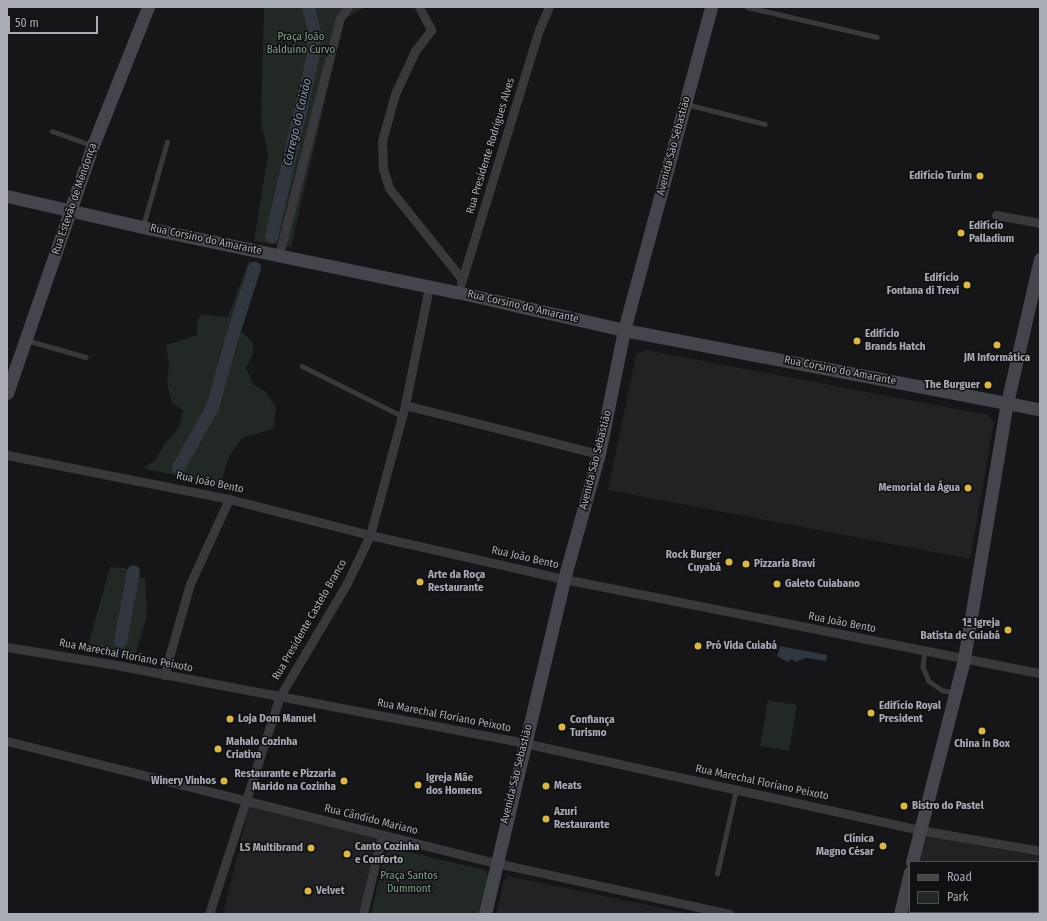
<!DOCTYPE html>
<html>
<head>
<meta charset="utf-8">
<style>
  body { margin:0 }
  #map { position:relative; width:1047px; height:921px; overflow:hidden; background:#161517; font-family:"Fira Sans Condensed",sans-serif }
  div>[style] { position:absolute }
  .built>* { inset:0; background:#222224 }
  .green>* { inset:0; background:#222823 }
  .water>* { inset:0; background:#30373e }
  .canal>* { height:13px; margin:-6.5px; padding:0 6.5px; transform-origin:6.5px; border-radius:6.5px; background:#30373e }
  .lane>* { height:4.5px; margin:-2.25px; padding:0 2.25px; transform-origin:2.25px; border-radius:2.25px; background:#39393d }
  .street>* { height:9px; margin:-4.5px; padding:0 4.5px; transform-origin:4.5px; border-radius:4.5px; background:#39393d }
  .secondary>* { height:13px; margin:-6.5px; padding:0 6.5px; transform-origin:6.5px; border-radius:6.5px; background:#45464b }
  .dots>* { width:11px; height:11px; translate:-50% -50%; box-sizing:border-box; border:2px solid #111012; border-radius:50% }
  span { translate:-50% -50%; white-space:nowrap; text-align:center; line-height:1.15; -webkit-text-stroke:3px #111012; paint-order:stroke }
  .park-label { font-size:11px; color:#829e87 }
  .street-label { font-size:11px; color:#a9acb5 }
  .poi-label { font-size:11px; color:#a9acb5; font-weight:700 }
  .right { translate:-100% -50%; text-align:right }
  .left { translate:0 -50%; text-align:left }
  .water-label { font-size:12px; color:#8496ac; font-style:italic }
  .frame { position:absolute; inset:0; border:8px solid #a9acb5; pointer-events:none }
  .legend { position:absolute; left:909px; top:861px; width:130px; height:52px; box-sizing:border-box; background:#111012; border:1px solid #4e4e53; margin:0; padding:5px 7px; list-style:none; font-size:12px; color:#a9acb5 }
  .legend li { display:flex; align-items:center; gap:8px; height:20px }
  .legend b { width:20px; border:1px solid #4e4e53 }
  .scale { position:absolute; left:8px; top:16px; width:90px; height:18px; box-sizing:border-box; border:2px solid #a9acb5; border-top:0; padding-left:5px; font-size:12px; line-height:14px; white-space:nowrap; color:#a9acb5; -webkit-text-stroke:3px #111012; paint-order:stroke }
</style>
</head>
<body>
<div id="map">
  <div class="built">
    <i style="clip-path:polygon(646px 350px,988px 415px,994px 423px,970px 559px,608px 490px,636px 354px)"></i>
    <i style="clip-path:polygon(250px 803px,380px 835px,360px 914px,223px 914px)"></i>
    <i style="clip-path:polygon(925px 835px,1040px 857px,1040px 914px,907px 914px,910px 899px,910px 912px,1038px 912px,1038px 862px,918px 862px)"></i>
    <i style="clip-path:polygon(508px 876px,691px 914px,496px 914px,504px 881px)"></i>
  </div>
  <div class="green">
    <i style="clip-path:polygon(264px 7px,365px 7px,344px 19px,291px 247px,254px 241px,268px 154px,261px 122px)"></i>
    <i style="clip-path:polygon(249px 261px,261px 264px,238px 329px,253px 342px,253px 353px,246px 368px,253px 384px,266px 392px,276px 408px,273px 429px,242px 438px,229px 457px,220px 486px,143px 468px,155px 461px,164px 445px,179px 427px,183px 411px,172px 402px,167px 384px,169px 364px,166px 345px,197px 335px,197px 322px,201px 314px,228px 317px)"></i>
    <i style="clip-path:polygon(110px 567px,124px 568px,145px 579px,147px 615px,136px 654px,88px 646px)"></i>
    <i style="clip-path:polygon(768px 700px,797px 705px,789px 751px,760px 746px)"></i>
    <i style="clip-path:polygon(392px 848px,485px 870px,489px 877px,481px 914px,371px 914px,385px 853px)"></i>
  </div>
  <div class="water">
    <i style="clip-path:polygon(780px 646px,827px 655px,826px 661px,806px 658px,795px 662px,792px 659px,788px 662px,777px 656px)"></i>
  </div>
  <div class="canal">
    <i style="left:271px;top:236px;width:187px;rotate:-77deg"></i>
    <i style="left:313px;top:54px;width:22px;rotate:-87deg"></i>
    <i style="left:314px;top:32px;width:26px;rotate:-103deg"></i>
    <i style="left:178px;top:467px;width:69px;rotate:-60.5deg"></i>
    <i style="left:212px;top:407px;width:71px;rotate:-74.4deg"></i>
    <i style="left:231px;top:339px;width:75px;rotate:-72.1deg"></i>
    <i style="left:120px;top:641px;width:71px;rotate:-79.5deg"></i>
  </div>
  <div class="lane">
    <i style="left:747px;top:7px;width:133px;rotate:13deg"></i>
    <i style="left:686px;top:104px;width:81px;rotate:14.2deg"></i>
    <i style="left:52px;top:131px;width:41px;rotate:19.7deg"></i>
    <i style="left:143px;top:226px;width:87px;rotate:-74.1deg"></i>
    <i style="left:26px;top:340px;width:62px;rotate:15.8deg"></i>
    <i style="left:302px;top:366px;width:112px;rotate:26.6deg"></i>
    <i style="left:925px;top:651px;width:16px;rotate:97deg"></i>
    <i style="left:923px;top:667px;width:15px;rotate:67deg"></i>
    <i style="left:929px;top:681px;width:16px;rotate:35deg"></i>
    <i style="left:942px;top:690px;width:13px;rotate:13deg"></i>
    <i style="left:717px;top:874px;width:86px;rotate:-77.3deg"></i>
  </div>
  <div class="street">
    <i style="left:419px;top:7px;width:26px;rotate:62deg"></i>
    <i style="left:431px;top:30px;width:26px;rotate:127deg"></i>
    <i style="left:415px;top:51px;width:47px;rotate:114.9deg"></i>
    <i style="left:395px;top:94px;width:49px;rotate:105.5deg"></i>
    <i style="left:382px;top:141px;width:28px;rotate:88deg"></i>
    <i style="left:383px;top:169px;width:20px;rotate:72deg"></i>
    <i style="left:389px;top:188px;width:117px;rotate:51.3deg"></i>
    <i style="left:996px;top:215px;width:45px;rotate:10.3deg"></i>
    <i style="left:279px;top:255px;width:245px;rotate:-75.6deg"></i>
    <i style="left:340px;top:18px;width:14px;rotate:-54deg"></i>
    <i style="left:461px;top:283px;width:265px;rotate:-72.9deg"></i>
    <i style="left:539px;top:30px;width:25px;rotate:-67deg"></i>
    <i style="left:405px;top:405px;width:200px;rotate:14.2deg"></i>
    <i style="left:7px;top:455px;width:226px;rotate:11.2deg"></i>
    <i style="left:229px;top:499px;width:146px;rotate:14.3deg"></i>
    <i style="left:370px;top:535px;width:199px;rotate:12.8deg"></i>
    <i style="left:564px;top:579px;width:485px;rotate:11.2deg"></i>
    <i style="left:7px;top:647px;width:105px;rotate:9.3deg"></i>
    <i style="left:111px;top:664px;width:420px;rotate:10.8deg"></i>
    <i style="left:524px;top:743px;width:405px;rotate:12.4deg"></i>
    <i style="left:920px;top:830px;width:122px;rotate:9.9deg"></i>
    <i style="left:164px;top:675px;width:95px;rotate:-74.1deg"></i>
    <i style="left:190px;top:584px;width:94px;rotate:-65.4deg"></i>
    <i style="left:7px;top:741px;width:504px;rotate:14.01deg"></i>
    <i style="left:496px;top:863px;width:239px;rotate:12.3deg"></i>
    <i style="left:209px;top:914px;width:229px;rotate:-72deg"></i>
    <i style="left:280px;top:696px;width:131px;rotate:-59.3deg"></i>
    <i style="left:347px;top:583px;width:53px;rotate:-64.4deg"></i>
    <i style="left:370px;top:535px;width:135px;rotate:-74.9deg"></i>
    <i style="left:405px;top:405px;width:120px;rotate:-78.5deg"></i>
    <i style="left:363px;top:914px;width:81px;rotate:-76.5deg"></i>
  </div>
  <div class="secondary">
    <i style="left:7px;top:196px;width:139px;rotate:12.9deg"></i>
    <i style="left:142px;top:227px;width:322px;rotate:11.7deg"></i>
    <i style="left:457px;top:292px;width:171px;rotate:12.8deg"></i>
    <i style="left:624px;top:330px;width:423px;rotate:10.8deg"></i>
    <i style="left:7px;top:393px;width:262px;rotate:-70.9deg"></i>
    <i style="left:93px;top:145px;width:149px;rotate:-68.3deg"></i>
    <i style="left:912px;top:862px;width:210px;rotate:-75.6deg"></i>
    <i style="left:964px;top:659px;width:260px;rotate:-80.5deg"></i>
    <i style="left:1007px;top:403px;width:148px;rotate:-77.1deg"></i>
    <i style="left:485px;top:914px;width:344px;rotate:-76.7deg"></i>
    <i style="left:564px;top:579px;width:130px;rotate:-74.4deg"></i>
    <i style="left:599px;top:454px;width:126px;rotate:-78.6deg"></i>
    <i style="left:624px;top:330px;width:335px;rotate:-74.9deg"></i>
    <i style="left:900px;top:914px;width:43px;rotate:-76.6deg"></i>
  </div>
  <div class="dots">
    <i style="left:980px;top:176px;background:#dab74a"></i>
    <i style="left:961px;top:233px;background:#dab74a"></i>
    <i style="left:967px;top:285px;background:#dab74a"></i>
    <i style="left:857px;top:341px;background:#dab74a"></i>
    <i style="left:997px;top:345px;background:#dab74a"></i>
    <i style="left:988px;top:385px;background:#dab74a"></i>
    <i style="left:968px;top:488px;background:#dab74a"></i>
    <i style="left:729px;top:562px;background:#dab74a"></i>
    <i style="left:746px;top:564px;background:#dab74a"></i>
    <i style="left:420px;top:582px;background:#dab74a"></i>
    <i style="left:777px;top:584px;background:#dab74a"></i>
    <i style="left:1008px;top:630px;background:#dab74a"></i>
    <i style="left:698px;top:646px;background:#dab74a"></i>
    <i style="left:871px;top:713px;background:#dab74a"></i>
    <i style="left:230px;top:719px;background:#dab74a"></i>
    <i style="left:562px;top:727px;background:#dab74a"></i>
    <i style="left:982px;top:731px;background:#dab74a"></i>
    <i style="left:218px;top:749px;background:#dab74a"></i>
    <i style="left:224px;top:781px;background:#dab74a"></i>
    <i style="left:344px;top:781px;background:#dab74a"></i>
    <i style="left:418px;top:785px;background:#dab74a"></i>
    <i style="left:546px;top:786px;background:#dab74a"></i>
    <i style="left:904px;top:806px;background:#dab74a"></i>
    <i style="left:546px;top:819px;background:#dab74a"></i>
    <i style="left:883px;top:846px;background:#dab74a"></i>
    <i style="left:311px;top:848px;background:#dab74a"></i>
    <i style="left:347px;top:854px;background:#dab74a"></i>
    <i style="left:308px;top:891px;background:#dab74a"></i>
  </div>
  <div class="park-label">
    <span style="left:301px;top:44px">Praça João<br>Balduíno Curvo</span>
    <span style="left:409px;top:883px">Praça Santos<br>Dummont</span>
  </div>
  <div class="street-label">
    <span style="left:491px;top:146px;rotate:-73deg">Rua Presidente Rodrigues Alves</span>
    <span style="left:674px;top:146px;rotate:-75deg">Avenida São Sebastião</span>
    <span style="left:75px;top:199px;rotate:-71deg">Rua Estevão de Mendonça</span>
    <span style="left:206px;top:240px;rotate:12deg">Rua Corsino do Amarante</span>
    <span style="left:523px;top:307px;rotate:13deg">Rua Corsino do Amarante</span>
    <span style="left:840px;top:371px;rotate:11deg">Rua Corsino do Amarante</span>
    <span style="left:596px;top:460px;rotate:-76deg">Avenida São Sebastião</span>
    <span style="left:210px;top:483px;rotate:12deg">Rua João Bento</span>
    <span style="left:525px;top:558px;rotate:13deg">Rua João Bento</span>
    <span style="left:310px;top:620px;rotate:-60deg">Rua Presidente Castelo Branco</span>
    <span style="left:842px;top:623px;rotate:11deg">Rua João Bento</span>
    <span style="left:126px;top:656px;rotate:11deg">Rua Marechal Floriano Peixoto</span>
    <span style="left:444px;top:716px;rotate:11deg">Rua Marechal Floriano Peixoto</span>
    <span style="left:517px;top:774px;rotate:-76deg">Avenida São Sebastião</span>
    <span style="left:762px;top:783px;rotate:12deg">Rua Marechal Floriano Peixoto</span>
    <span style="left:371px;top:820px;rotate:14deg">Rua Cândido Mariano</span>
  </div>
  <div class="poi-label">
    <span class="right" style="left:972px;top:176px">Edifício Turim</span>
    <span class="left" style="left:969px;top:233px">Edifício<br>Palladium</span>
    <span class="right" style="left:959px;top:285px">Edifício<br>Fontana di Trevi</span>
    <span class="left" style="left:865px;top:341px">Edifício<br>Brands Hatch</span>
    <span style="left:997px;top:358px">JM Informática</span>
    <span class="right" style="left:980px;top:385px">The Burguer</span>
    <span class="right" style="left:960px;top:488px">Memorial da Água</span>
    <span class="right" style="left:721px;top:562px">Rock Burger<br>Cuyabá</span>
    <span class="left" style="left:754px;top:564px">Pizzaria Bravi</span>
    <span class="left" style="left:428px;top:582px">Arte da Roça<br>Restaurante</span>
    <span class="left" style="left:785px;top:584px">Galeto Cuiabano</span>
    <span class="right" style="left:1000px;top:630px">1ª Igreja<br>Batista de Cuiabá</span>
    <span class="left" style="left:706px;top:646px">Pró Vida Cuiabá</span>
    <span class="left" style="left:879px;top:713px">Edifício Royal<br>President</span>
    <span class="left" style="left:238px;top:719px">Loja Dom Manuel</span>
    <span class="left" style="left:570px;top:727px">Confiança<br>Turismo</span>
    <span class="left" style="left:226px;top:749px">Mahalo Cozinha<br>Criativa</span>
    <span style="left:982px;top:744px">China in Box</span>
    <span class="right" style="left:336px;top:781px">Restaurante e Pizzaria<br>Marido na Cozinha</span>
    <span class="left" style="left:426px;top:785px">Igreja Mãe<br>dos Homens</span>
    <span class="right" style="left:216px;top:781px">Winery Vinhos</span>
    <span class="left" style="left:554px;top:786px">Meats</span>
    <span class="left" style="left:912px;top:806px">Bistro do Pastel</span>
    <span class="left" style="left:554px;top:819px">Azuri<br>Restaurante</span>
    <span class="right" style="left:874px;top:846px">Clínica<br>Magno César</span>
    <span class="right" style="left:303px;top:848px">LS Multibrand</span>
    <span class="left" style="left:355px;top:854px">Canto Cozinha<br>e Conforto</span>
    <span class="left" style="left:316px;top:891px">Velvet</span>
  </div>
  <div class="water-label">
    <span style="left:298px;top:122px;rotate:-77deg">Córrego do Caixão</span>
  </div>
  <div class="frame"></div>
  <ul class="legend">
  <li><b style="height:5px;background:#45464b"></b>Road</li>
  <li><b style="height:11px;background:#222823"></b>Park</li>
  </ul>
  <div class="scale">50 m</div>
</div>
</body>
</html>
